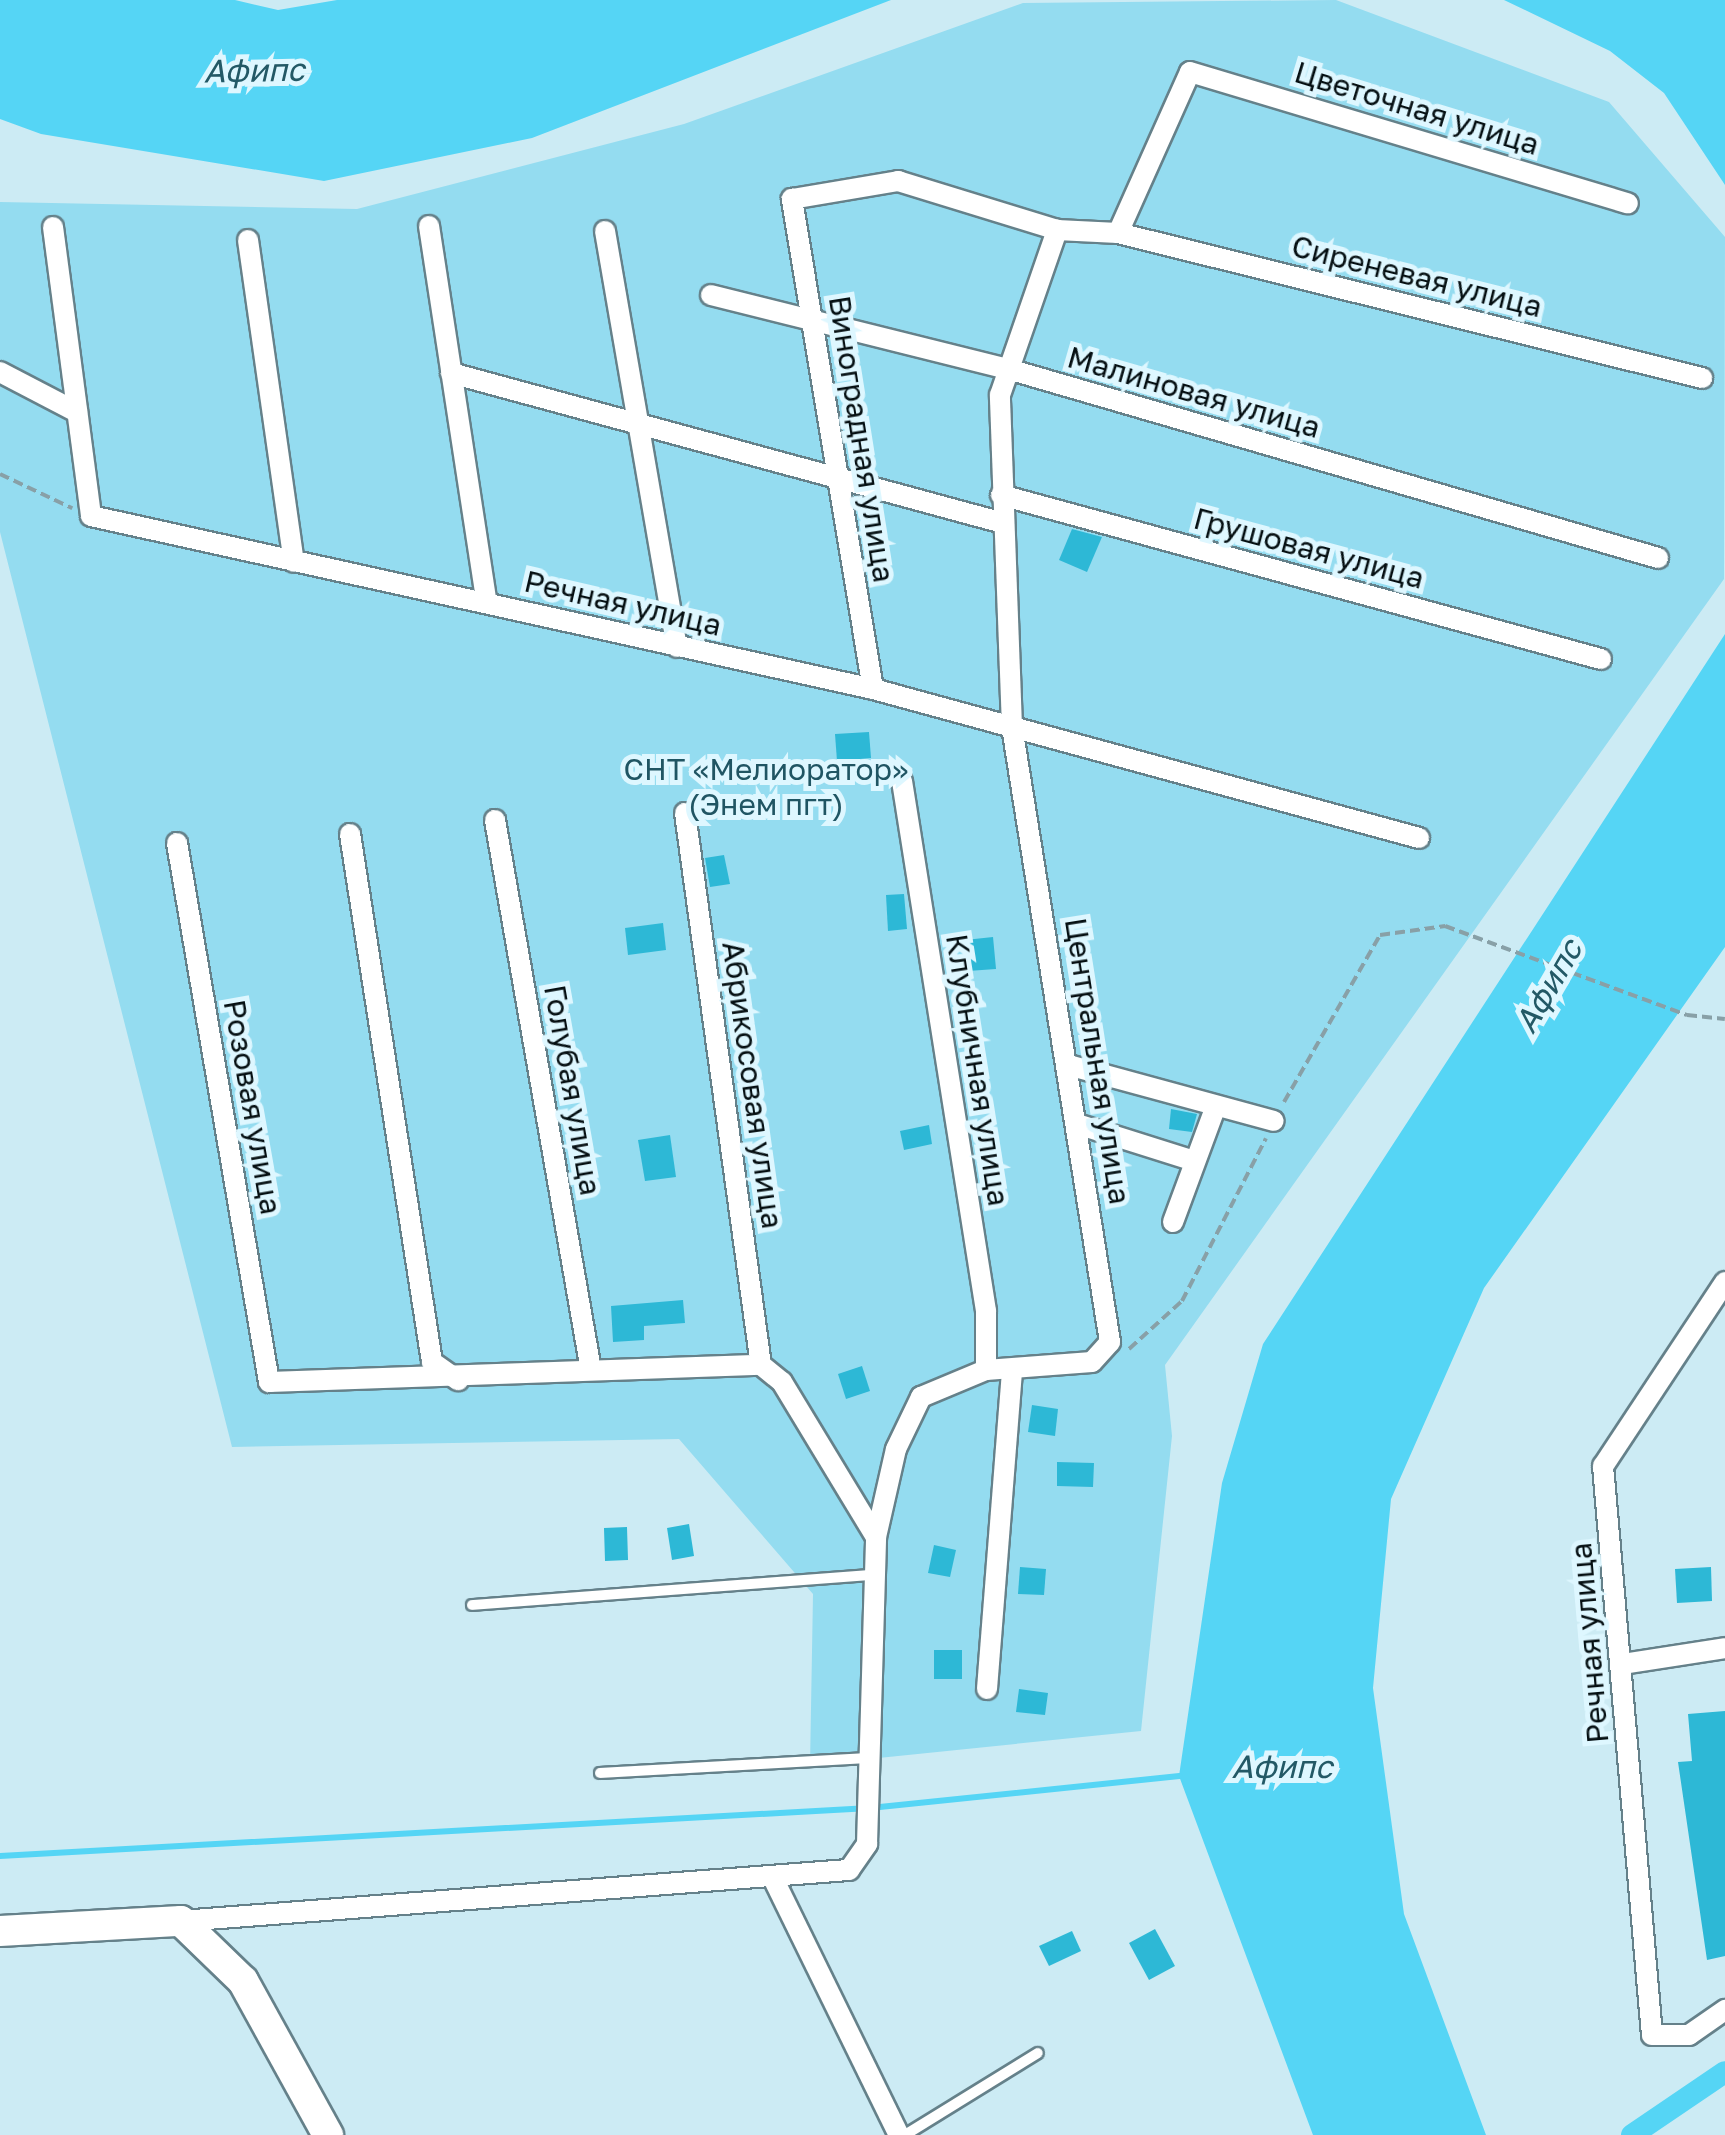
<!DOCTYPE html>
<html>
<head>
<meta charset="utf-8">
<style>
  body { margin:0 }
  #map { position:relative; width:1725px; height:2135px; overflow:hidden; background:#ccebf4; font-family:"Golos Text",sans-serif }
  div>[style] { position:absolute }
  .green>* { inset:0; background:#94dcf0 }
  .water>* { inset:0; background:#55d5f5 }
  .stream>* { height:6px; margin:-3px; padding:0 3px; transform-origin:3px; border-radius:3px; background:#55d5f5 }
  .canal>* { height:22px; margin:-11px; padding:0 11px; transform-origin:11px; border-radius:11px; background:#55d5f5 }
  .building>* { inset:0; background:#2db8d6 }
  .path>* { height:4px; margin-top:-2px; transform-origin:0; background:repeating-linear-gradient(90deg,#88a0a7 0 10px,transparent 0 15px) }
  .roads { filter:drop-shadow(2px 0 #65818a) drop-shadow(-2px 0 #65818a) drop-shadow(0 2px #65818a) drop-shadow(0 -2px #65818a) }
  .lane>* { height:10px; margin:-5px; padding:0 5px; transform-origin:5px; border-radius:5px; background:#fff }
  .street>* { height:20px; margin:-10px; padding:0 10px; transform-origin:10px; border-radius:10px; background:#fff }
  .secondary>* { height:30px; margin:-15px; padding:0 15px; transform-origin:15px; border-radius:15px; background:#fff }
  span { translate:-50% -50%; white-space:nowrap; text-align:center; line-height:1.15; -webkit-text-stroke:10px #def7ff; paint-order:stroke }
  .street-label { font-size:30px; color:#050f12 }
  .park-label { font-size:30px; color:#205563 }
  .water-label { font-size:32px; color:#235966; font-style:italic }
</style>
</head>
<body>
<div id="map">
  <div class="green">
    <i style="clip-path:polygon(1336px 0,1609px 102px,1725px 237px,1724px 579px,1165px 1365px,1172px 1436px,1141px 1731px,810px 1765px,813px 1594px,679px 1439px,232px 1447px,0 532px,0 202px,357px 209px,684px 124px,1023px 3px)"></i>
  </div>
  <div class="water">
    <i style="clip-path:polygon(0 0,235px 0,278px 10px,337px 0,891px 0,532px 138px,324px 181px,41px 134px,0 119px)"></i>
    <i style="clip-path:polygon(1504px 0,1725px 0,1725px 185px,1664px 93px,1610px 51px)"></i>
    <i style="clip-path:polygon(1725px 634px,1725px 947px,1484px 1288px,1391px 1499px,1373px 1688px,1404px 1914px,1486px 2135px,1313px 2135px,1179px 1776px,1222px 1483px,1263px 1344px)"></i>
  </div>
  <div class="stream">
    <i style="left:0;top:1856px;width:871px;rotate:-3.16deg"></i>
    <i style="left:870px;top:1808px;width:311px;rotate:-5.9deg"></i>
  </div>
  <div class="canal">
    <i style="left:1632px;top:2135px;width:112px;rotate:-34.1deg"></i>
  </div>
  <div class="building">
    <i style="clip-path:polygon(1072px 529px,1102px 537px,1087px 572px,1059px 560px)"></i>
    <i style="clip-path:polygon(869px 732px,871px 758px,837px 761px,835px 734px)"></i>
    <i style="clip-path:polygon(724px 855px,730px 884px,710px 887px,705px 858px)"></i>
    <i style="clip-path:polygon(904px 894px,907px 929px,888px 931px,886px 895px)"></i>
    <i style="clip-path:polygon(663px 923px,666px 950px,628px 955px,625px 928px)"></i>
    <i style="clip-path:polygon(993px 937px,996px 969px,968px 971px,965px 940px)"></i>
    <i style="clip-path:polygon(1171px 1109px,1197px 1114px,1192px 1132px,1169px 1129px)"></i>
    <i style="clip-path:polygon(929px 1125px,932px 1144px,904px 1150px,900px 1131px)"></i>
    <i style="clip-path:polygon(670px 1135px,676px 1177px,645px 1181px,638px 1140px)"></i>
    <i style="clip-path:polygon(683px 1300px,685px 1323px,644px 1326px,644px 1340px,613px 1342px,611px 1306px)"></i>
    <i style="clip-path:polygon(862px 1366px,870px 1391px,846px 1399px,838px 1374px)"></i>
    <i style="clip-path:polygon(1032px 1405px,1058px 1409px,1055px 1436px,1028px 1432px)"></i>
    <i style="clip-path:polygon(1057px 1462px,1094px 1463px,1093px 1487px,1057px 1486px)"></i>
    <i style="clip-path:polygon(689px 1524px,694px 1556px,672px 1560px,667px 1528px)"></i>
    <i style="clip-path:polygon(627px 1527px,628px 1560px,605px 1561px,604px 1528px)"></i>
    <i style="clip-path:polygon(934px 1545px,956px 1550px,950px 1577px,928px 1573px)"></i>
    <i style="clip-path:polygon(1020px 1567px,1046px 1569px,1044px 1595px,1018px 1594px)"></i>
    <i style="clip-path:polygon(1711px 1567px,1712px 1601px,1677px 1603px,1675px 1569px)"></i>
    <i style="clip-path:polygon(934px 1650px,962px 1650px,962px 1679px,934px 1679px)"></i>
    <i style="clip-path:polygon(1019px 1689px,1048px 1693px,1045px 1715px,1016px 1712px)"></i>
    <i style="clip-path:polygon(1725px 1711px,1725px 1956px,1707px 1960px,1678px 1762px,1692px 1761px,1688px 1714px)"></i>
    <i style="clip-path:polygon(1155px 1929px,1175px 1966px,1149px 1980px,1129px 1943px)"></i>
    <i style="clip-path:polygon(1072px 1931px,1081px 1951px,1049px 1966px,1039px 1946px)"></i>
  </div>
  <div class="path">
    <i style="left:0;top:474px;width:80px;rotate:25.3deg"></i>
    <i style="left:1284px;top:1102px;width:193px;rotate:-60.1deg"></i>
    <i style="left:1380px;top:935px;width:66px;rotate:-7.9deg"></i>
    <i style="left:1445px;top:926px;width:258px;rotate:20.2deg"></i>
    <i style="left:1687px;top:1015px;width:38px;rotate:6deg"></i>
    <i style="left:1129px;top:1349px;width:72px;rotate:-42.2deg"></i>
    <i style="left:1182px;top:1301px;width:183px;rotate:-62.7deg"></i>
  </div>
  <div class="roads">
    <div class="lane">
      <i style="left:472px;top:1605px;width:404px;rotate:-4.3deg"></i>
      <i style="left:600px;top:1773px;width:272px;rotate:-3.2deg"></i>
      <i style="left:905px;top:2135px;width:156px;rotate:-31.7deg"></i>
    </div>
    <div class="street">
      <i style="left:429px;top:226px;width:381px;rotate:81.3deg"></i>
      <i style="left:53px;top:227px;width:291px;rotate:82.5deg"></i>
      <i style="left:91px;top:516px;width:801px;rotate:12.47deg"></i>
      <i style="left:873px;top:689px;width:566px;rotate:15.26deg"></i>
      <i style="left:605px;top:231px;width:422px;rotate:80.2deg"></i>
      <i style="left:1118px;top:233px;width:602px;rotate:13.94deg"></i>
      <i style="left:248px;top:240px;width:325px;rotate:81.9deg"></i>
      <i style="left:711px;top:295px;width:306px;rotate:14deg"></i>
      <i style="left:1008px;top:369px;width:677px;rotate:16.21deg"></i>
      <i style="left:0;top:372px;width:87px;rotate:27.5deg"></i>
      <i style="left:451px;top:373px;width:572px;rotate:15.2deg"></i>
      <i style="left:1001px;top:495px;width:622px;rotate:15.29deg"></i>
      <i style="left:873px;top:689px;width:497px;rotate:-99.4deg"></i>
      <i style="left:792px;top:199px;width:108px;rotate:-9.6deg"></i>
      <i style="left:898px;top:181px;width:166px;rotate:17.1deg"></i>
      <i style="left:902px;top:781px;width:537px;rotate:80.99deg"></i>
      <i style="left:986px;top:1311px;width:59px;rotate:90deg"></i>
      <i style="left:685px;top:813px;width:557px;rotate:82.16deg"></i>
      <i style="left:495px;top:820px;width:558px;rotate:80.1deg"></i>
      <i style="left:350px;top:834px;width:534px;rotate:81.17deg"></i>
      <i style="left:432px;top:1362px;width:32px;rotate:35deg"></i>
      <i style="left:177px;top:843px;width:547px;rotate:80.31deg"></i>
      <i style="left:269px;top:1382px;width:492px;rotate:-2deg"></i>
      <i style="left:761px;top:1365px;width:27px;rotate:39deg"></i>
      <i style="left:782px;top:1382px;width:181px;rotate:58.8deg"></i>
      <i style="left:1068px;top:1065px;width:213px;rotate:15.2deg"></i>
      <i style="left:1077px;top:1124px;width:123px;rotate:17.5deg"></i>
      <i style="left:1173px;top:1222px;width:124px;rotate:-69.7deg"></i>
      <i style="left:1725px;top:1282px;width:221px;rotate:123.5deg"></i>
      <i style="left:1603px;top:1466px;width:571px;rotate:85.08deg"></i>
      <i style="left:1652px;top:2035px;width:37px"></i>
      <i style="left:1689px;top:2035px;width:44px;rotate:-34.8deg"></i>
      <i style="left:1622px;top:1664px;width:104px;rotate:-8.8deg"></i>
      <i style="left:987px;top:1689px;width:319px;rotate:-85.5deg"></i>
      <i style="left:773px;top:1878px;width:286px;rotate:63.9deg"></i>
      <i style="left:181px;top:1921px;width:670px;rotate:-4.37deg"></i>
      <i style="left:849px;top:1870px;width:32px;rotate:-55deg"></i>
      <i style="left:867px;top:1844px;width:307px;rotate:-88.3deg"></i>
      <i style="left:876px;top:1537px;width:90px;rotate:-77.2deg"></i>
      <i style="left:896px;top:1449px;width:58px;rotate:-64.3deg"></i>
      <i style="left:921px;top:1397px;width:70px;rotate:-22.6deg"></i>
      <i style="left:986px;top:1370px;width:106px;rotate:-4.3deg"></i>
      <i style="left:1092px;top:1362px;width:27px;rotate:-48deg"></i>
      <i style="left:1110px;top:1342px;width:623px;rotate:-99.05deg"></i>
      <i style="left:1012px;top:727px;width:332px;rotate:-92.1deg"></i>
      <i style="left:1000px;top:395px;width:175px;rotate:-70.9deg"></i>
      <i style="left:1057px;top:230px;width:61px;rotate:2.8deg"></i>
      <i style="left:1118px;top:233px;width:176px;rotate:-65.9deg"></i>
      <i style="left:1190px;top:72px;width:457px;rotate:16.7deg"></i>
    </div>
    <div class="secondary">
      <i style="left:0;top:1931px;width:181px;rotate:-3.2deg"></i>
      <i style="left:181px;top:1921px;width:86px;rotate:44.1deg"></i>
      <i style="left:243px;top:1981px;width:176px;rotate:61.1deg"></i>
    </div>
  </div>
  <div class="street-label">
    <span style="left:1417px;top:108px;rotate:17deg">Цветочная улица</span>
    <span style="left:1417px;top:276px;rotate:14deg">Сиреневая улица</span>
    <span style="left:1194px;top:392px;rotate:16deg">Малиновая улица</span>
    <span style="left:862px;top:439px;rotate:81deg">Виноградная улица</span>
    <span style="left:1309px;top:548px;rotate:15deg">Грушовая улица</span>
    <span style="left:623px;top:603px;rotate:13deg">Речная улица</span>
    <span style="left:1098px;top:1061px;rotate:81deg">Центральная улица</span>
    <span style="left:978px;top:1070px;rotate:81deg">Клубничная улица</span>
    <span style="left:753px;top:1085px;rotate:82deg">Абрикосовая улица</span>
    <span style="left:573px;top:1090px;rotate:80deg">Голубая улица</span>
    <span style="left:253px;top:1107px;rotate:80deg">Розовая улица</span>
    <span style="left:1589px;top:1643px;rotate:-95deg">Речная улица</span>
  </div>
  <div class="park-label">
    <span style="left:766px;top:786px">СНТ «Мелиоратор»<br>(Энем пгт)</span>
  </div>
  <div class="water-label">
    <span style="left:254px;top:70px;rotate:-1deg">Афипс</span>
    <span style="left:1548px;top:986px;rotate:-60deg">Афипс</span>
    <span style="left:1282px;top:1766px">Афипс</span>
  </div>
</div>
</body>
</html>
